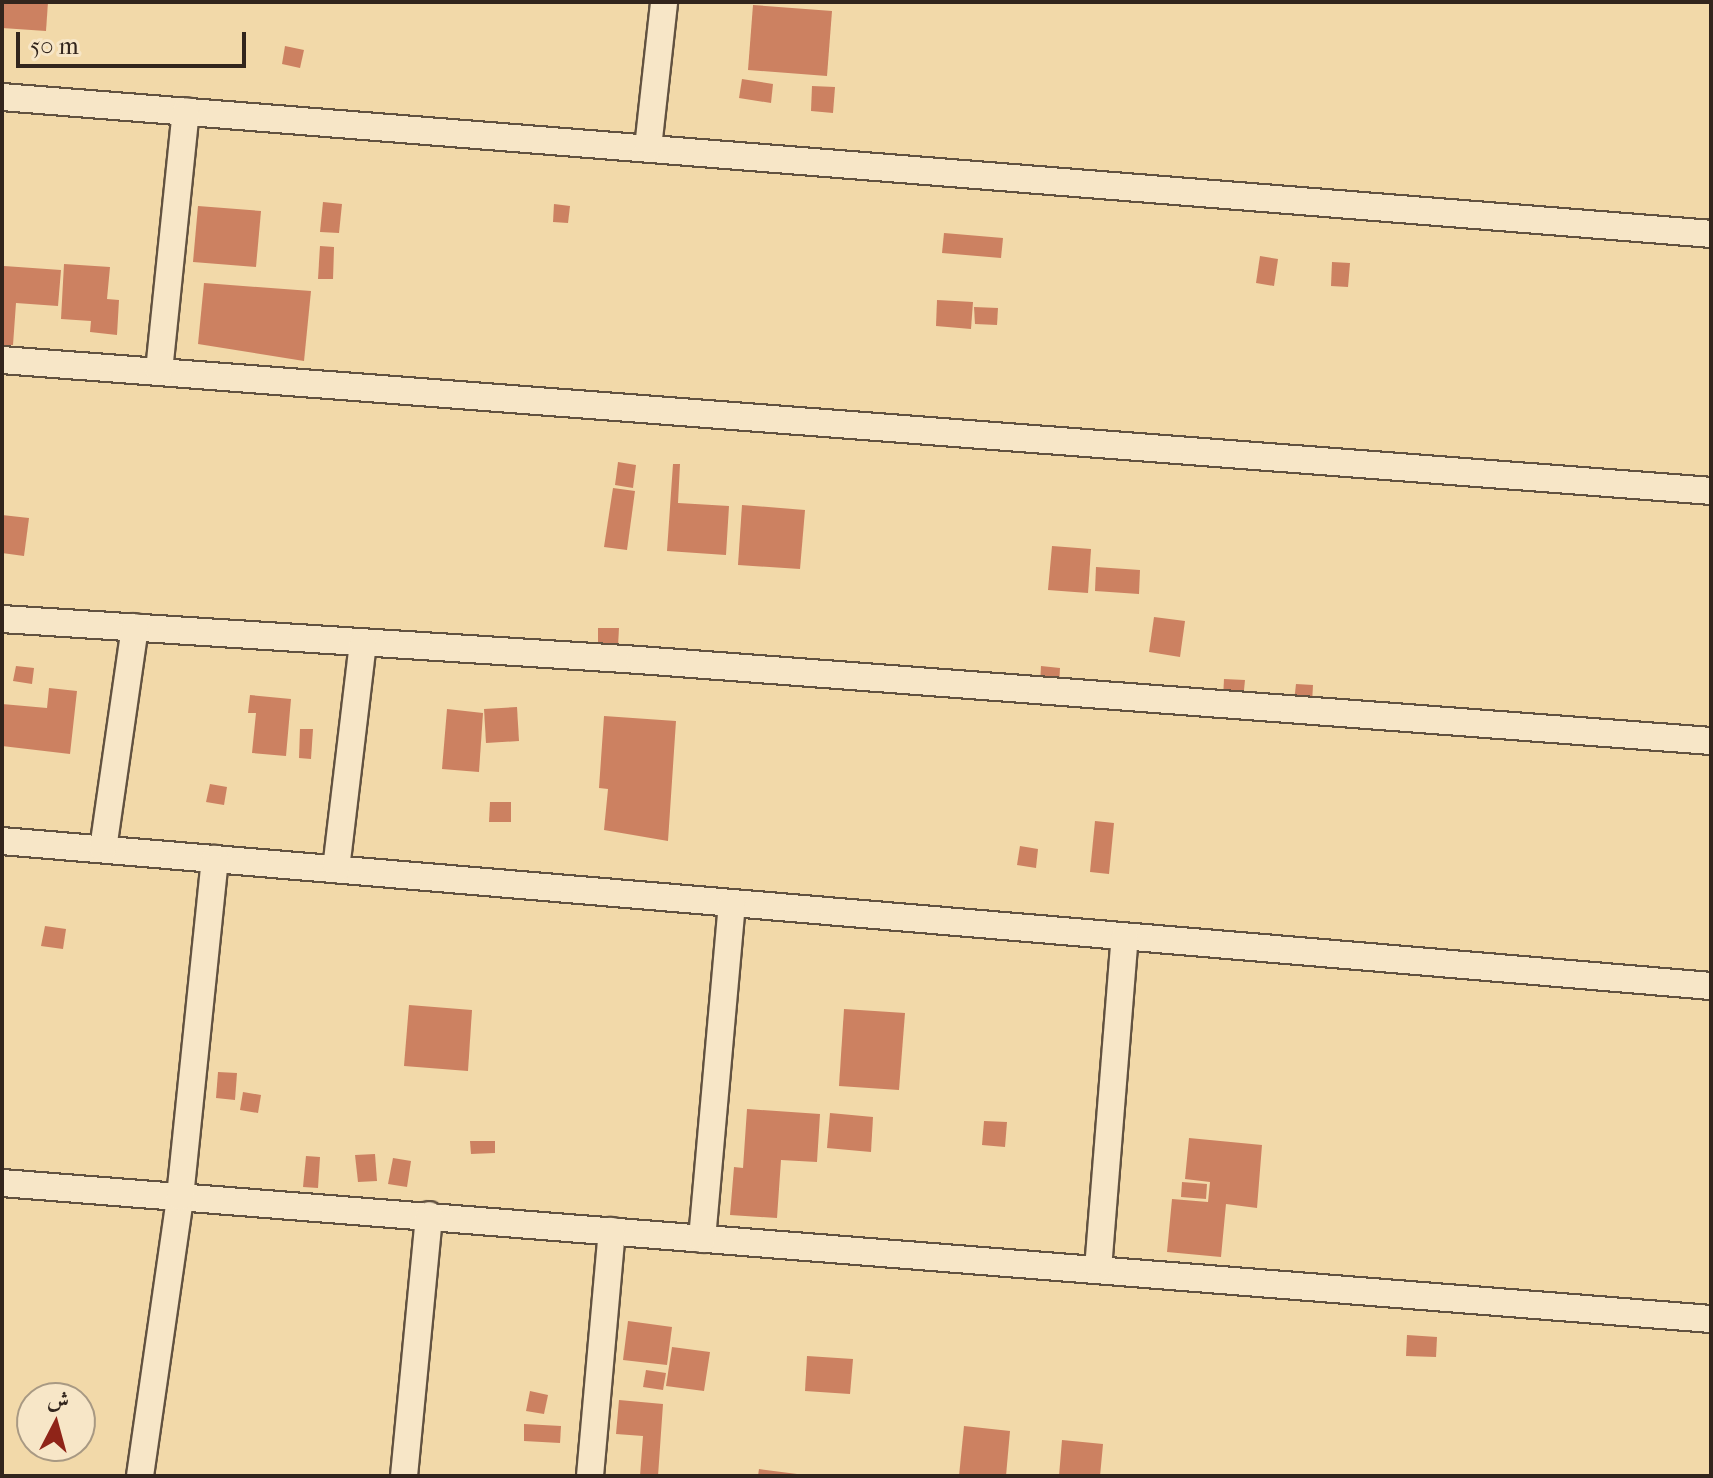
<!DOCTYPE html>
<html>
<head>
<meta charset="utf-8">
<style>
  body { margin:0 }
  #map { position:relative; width:1713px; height:1478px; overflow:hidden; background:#f2d9a9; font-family:"IM FELL French Canon",Amiri,serif }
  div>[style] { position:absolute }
  .building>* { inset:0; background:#cc8161 }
  .roads { filter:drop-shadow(2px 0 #625240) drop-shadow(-2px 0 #625240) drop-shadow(0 2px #625240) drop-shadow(0 -2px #625240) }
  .minor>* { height:26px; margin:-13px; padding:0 13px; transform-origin:13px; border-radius:13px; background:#f7e6c7 }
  span { translate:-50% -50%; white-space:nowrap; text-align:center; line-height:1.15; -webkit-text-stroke:6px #f7e6c7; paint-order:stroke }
  .frame { position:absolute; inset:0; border:4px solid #32251d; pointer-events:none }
  .north { position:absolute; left:16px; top:1382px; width:80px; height:80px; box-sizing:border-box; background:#f7e6c7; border:2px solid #a89983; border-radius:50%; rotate:6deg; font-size:22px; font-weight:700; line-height:32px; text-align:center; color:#32251d }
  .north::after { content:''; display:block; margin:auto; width:28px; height:36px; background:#8f2418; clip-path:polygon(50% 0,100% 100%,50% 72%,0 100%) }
  .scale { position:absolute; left:16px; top:32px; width:230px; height:36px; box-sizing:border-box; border:4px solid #32251d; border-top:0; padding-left:10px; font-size:24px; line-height:28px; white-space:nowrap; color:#32251d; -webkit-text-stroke:6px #f7e6c7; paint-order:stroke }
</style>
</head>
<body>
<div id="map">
  <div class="building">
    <i style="clip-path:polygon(2px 2px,48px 2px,46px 31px,2px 28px)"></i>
    <i style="clip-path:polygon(753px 5px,832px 11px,827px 76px,748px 70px)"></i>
    <i style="clip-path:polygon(285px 46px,304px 50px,300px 68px,282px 64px)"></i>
    <i style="clip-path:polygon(742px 79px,773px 84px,771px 103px,739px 98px)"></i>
    <i style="clip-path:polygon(812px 86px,835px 87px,833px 113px,811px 111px)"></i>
    <i style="clip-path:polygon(323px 202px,342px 204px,339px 233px,320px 232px)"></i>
    <i style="clip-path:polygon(554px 204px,570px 206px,568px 223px,553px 222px)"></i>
    <i style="clip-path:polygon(198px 206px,261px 211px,256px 267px,193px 262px)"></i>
    <i style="clip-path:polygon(944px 233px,1003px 238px,1001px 258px,942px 253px)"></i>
    <i style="clip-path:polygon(320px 246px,334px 247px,333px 279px,318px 279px)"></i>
    <i style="clip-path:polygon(1260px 256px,1278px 259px,1274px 286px,1256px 283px)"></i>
    <i style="clip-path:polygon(1332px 262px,1350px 263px,1348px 287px,1331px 286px)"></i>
    <i style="clip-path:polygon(64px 264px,110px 267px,107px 299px,119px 300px,117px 335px,90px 332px,91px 321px,61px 319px)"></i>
    <i style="clip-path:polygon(4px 266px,61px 270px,58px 306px,16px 303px,13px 345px,2px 345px)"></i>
    <i style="clip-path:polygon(204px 283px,311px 291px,304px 361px,198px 344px)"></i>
    <i style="clip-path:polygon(937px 300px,973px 302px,971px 329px,936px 326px)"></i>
    <i style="clip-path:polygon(974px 307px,998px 308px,997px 325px,975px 324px)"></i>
    <i style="clip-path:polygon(618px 462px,636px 465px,633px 488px,615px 485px)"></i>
    <i style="clip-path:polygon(673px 464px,680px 464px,678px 503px,729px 506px,726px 555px,667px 551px)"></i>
    <i style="clip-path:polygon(613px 488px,635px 491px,627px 550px,604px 547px)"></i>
    <i style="clip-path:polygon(742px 505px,805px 510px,800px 569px,738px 565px)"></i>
    <i style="clip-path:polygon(2px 515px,29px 518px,24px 556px,2px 553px)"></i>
    <i style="clip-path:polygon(1052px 546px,1091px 549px,1088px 593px,1048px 590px)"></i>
    <i style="clip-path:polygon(1096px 567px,1140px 570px,1139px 594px,1095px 591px)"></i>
    <i style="clip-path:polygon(1154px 617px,1185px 621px,1180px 657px,1149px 652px)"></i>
    <i style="clip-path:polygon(598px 628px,619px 628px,618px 646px,598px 645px)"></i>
    <i style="clip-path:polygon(16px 666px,34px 668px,32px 684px,13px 681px)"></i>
    <i style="clip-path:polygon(1041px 666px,1060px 668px,1059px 687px,1040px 686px)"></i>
    <i style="clip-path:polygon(1224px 679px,1245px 680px,1243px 700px,1223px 699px)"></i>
    <i style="clip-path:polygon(1296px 684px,1313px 685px,1312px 704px,1294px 702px)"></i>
    <i style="clip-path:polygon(49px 688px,77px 691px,70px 754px,2px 746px,2px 704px,47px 708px)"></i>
    <i style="clip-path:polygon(250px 695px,291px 699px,286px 756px,252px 753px,256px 713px,248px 713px)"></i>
    <i style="clip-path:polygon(517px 707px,519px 741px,486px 743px,484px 709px)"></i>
    <i style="clip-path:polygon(447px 709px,483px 713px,479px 772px,442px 769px)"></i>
    <i style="clip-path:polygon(604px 716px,676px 721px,668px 841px,604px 830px,608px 789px,599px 788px)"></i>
    <i style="clip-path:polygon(300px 729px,313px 729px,311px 759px,299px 758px)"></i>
    <i style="clip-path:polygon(210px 784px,227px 787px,224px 805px,206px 802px)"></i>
    <i style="clip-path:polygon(490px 802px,511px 802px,511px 822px,489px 822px)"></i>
    <i style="clip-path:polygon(1095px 821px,1114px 823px,1109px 874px,1090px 872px)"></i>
    <i style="clip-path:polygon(1020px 846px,1038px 849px,1036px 868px,1017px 865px)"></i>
    <i style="clip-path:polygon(45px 926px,66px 929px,63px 949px,41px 946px)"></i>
    <i style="clip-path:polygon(409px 1005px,472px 1010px,468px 1071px,404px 1066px)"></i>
    <i style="clip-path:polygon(844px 1009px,905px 1013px,899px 1090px,839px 1086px)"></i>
    <i style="clip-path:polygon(218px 1072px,237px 1073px,235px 1100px,216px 1098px)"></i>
    <i style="clip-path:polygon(243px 1092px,261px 1095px,258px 1113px,240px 1110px)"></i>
    <i style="clip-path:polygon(747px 1109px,820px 1114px,817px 1162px,781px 1160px,777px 1218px,730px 1215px,734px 1167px,743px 1168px)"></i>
    <i style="clip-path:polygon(830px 1113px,873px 1117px,871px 1152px,827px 1148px)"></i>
    <i style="clip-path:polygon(984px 1121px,1007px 1122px,1005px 1147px,982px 1145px)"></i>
    <i style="clip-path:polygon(1189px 1138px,1262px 1145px,1257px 1208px,1226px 1204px,1221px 1257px,1167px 1252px,1172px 1199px,1208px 1202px,1210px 1182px,1185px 1179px)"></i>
    <i style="clip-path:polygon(470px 1141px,495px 1141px,495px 1153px,471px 1154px)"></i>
    <i style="clip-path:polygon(375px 1154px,377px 1181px,358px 1182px,355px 1155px)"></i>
    <i style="clip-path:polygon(306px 1156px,320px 1157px,318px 1188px,303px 1187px)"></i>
    <i style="clip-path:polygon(393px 1158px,411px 1161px,407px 1187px,388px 1184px)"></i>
    <i style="clip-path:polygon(1182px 1182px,1207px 1184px,1206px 1199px,1181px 1197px)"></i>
    <i style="clip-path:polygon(628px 1321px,672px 1327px,667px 1365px,623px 1360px)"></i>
    <i style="clip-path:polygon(1407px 1335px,1437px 1337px,1436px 1357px,1406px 1356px)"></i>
    <i style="clip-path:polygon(672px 1347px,710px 1352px,704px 1391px,666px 1386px)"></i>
    <i style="clip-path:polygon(807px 1356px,853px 1359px,850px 1394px,805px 1391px)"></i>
    <i style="clip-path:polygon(646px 1370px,666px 1373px,663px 1390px,643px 1387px)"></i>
    <i style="clip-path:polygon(530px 1391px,548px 1395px,544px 1414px,526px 1411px)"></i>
    <i style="clip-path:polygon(619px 1400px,663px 1404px,658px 1476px,640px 1476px,643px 1436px,616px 1434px)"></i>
    <i style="clip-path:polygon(524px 1424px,561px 1426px,560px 1443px,524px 1441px)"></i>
    <i style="clip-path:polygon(964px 1426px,1010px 1431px,1006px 1476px,959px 1476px)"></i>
    <i style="clip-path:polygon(1062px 1440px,1103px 1444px,1100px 1476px,1059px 1476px)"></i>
    <i style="clip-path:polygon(759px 1469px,797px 1474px,797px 1476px,758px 1476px)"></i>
  </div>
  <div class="roads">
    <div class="minor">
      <i style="left:2px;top:97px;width:1714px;rotate:4.58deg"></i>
      <i style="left:648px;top:148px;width:147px;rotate:-83.7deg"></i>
      <i style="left:2px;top:360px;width:1714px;rotate:4.38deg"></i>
      <i style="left:159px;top:371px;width:261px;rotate:-84.1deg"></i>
      <i style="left:2px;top:619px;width:638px;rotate:3.68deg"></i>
      <i style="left:639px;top:660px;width:1075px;rotate:4.32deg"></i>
      <i style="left:2px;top:841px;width:1715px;rotate:4.85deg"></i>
      <i style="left:103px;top:849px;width:224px;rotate:-81.8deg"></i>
      <i style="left:336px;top:869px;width:228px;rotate:-83.2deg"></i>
      <i style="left:2px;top:1183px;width:1714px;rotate:4.55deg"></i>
      <i style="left:702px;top:1239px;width:336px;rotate:-84.9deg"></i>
      <i style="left:1098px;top:1269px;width:333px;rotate:-85.4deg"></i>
      <i style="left:140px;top:1476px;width:282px;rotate:-81.8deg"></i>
      <i style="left:180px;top:1197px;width:340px;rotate:-84.1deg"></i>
      <i style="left:404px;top:1476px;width:262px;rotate:-84.5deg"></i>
      <i style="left:590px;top:1476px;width:246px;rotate:-84.9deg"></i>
    </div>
  </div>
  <div class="frame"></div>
  <div class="north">ش</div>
  <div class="scale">50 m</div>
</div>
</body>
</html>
